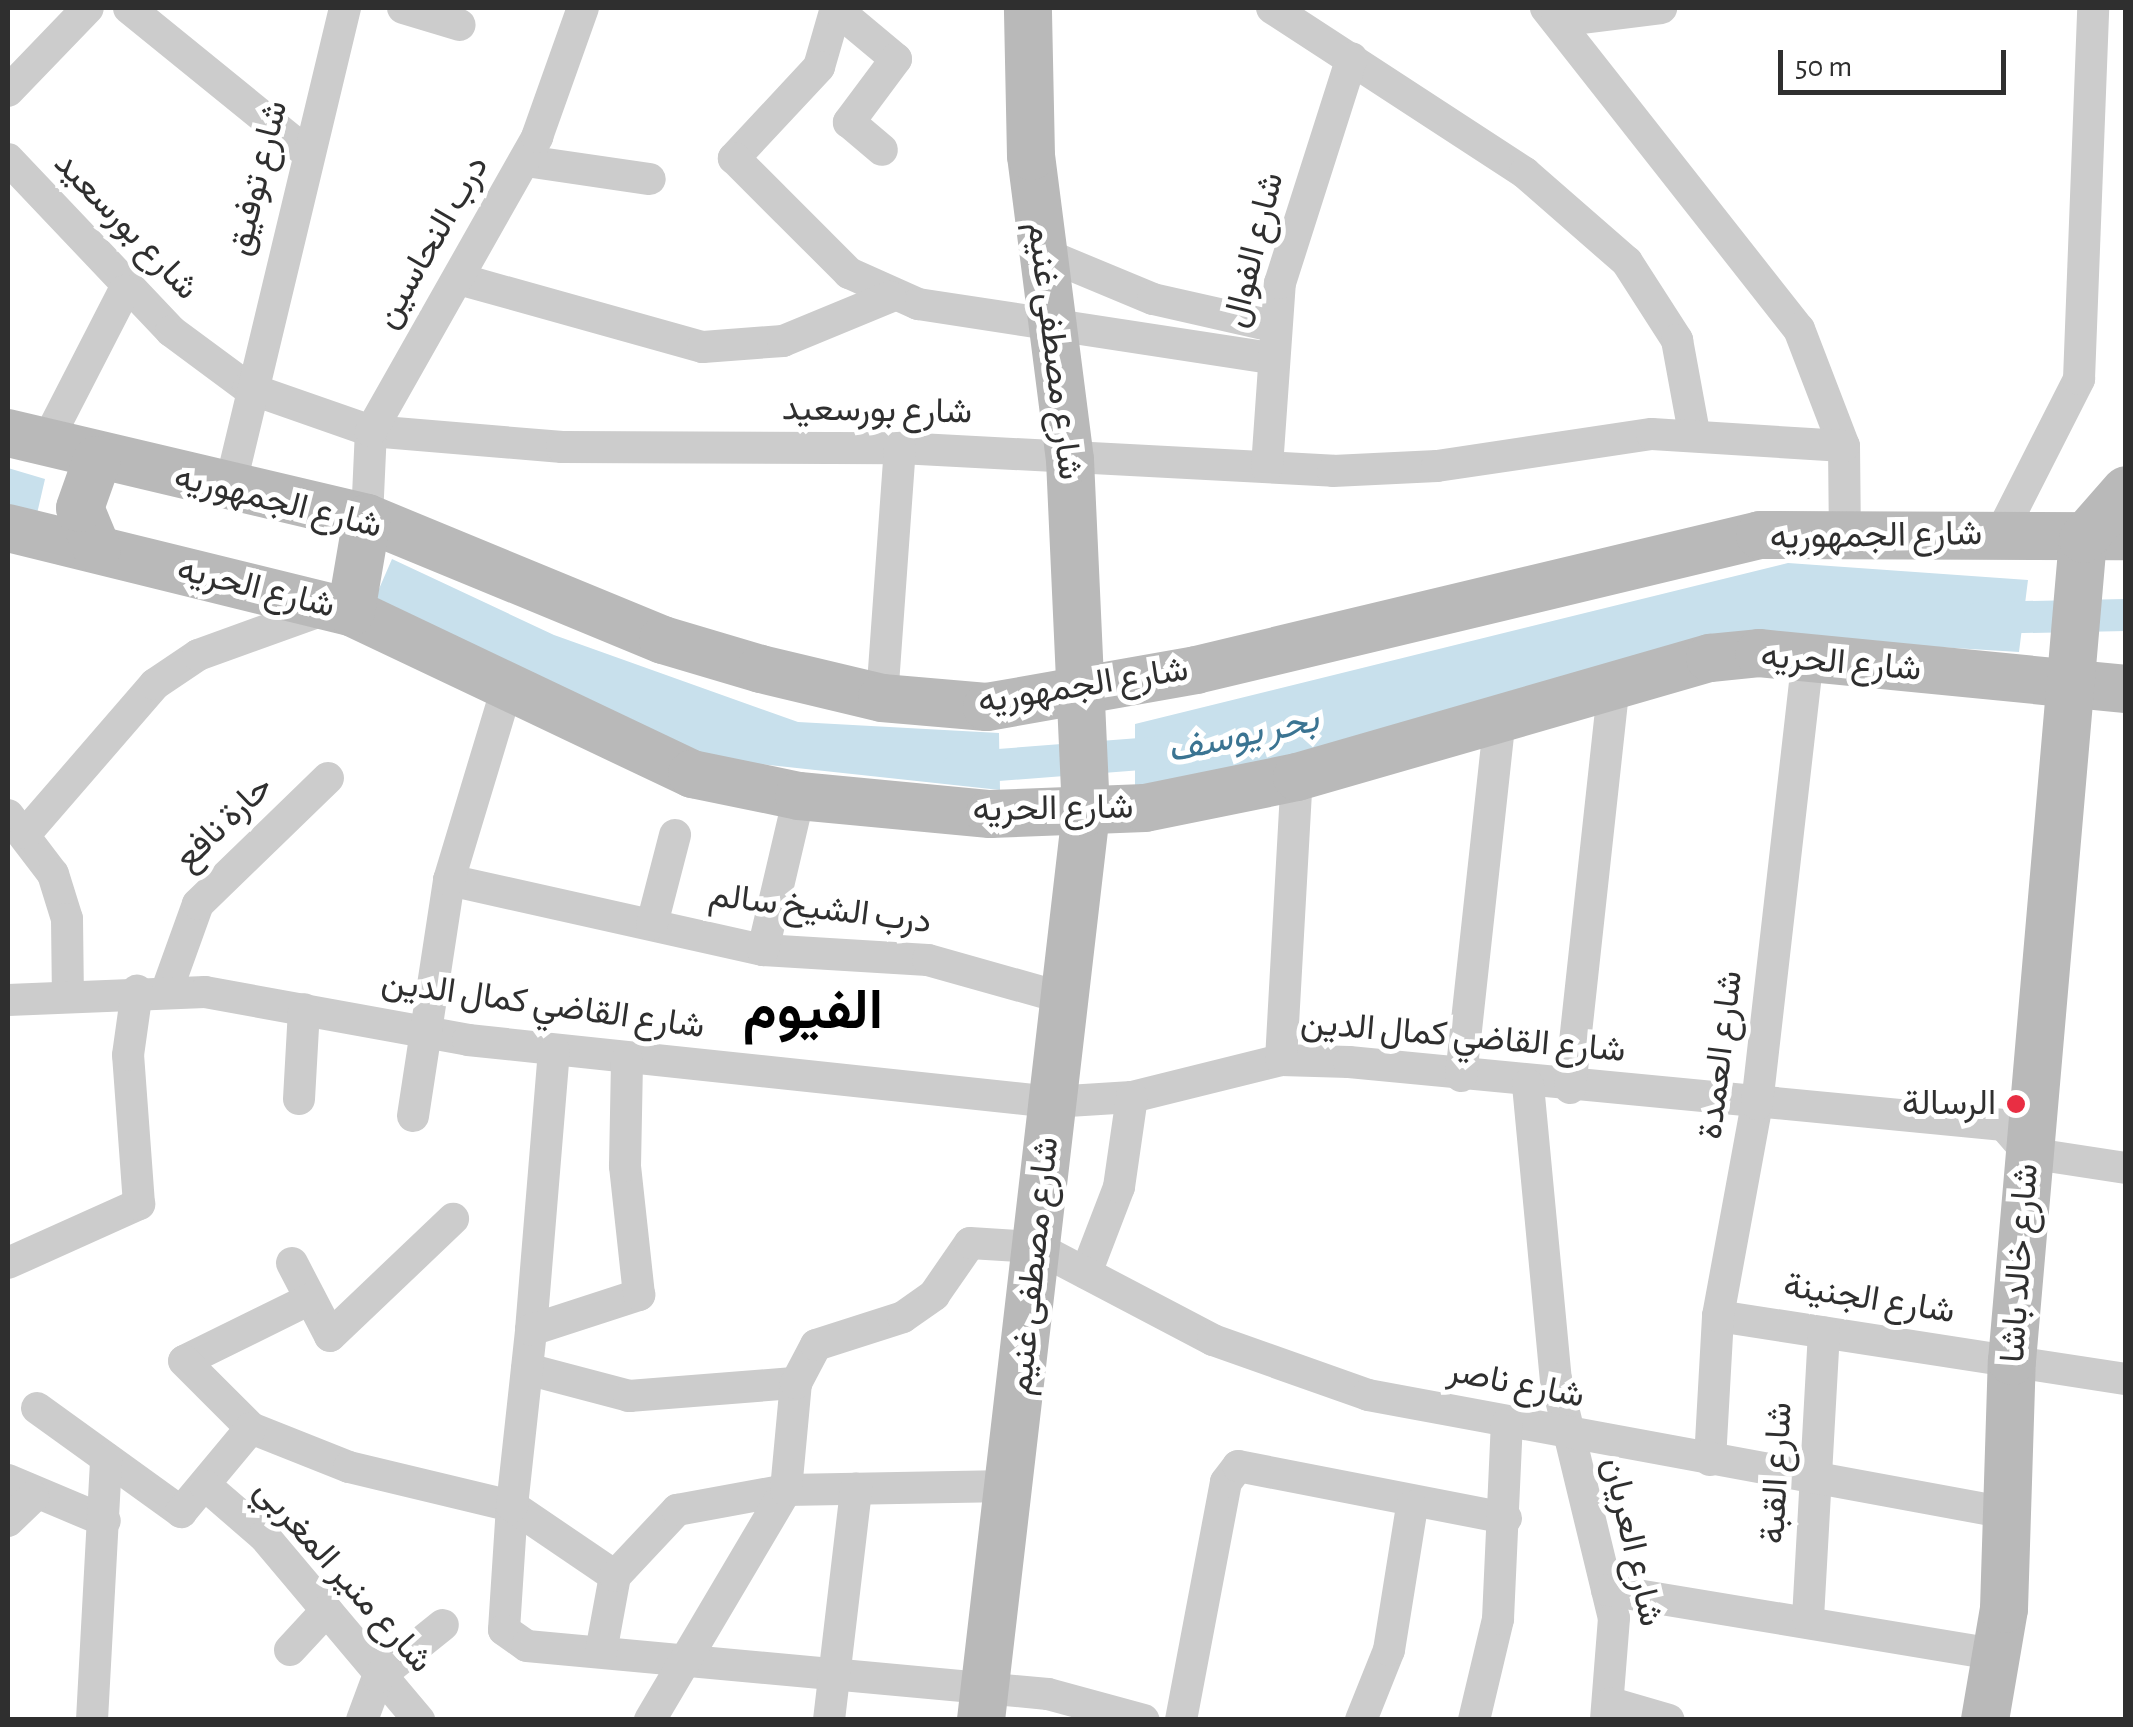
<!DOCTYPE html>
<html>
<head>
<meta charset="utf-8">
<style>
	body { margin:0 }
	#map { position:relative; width:2133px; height:1727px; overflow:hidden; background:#fff; font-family:"Alegreya Sans",Vazirmatn,sans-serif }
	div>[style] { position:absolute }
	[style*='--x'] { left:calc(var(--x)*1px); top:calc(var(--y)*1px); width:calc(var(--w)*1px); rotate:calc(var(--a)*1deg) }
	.water>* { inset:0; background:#c8e0ec }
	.canal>* { height:32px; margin:-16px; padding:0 16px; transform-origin:16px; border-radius:16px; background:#c8e0ec }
	.street>* { height:32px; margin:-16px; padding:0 16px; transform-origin:16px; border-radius:16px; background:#ccc }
	.secondary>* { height:48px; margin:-24px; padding:0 24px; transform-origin:24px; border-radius:24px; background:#b9b9b9 }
	.dots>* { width:28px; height:28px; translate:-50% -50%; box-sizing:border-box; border:5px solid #fff; border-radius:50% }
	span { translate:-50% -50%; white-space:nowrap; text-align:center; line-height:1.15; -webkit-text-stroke:10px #fff; paint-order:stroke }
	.street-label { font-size:35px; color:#2f2f2f }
	.poi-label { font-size:35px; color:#2f2f2f }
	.right { translate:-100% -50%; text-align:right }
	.water-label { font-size:38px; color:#3b7492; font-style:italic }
	.town-label { font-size:55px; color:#000; font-weight:700 }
	.frame { position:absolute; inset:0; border:10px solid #2f2f2f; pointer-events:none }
	.scale { position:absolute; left:1778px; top:50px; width:228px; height:45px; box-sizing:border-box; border:5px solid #2f2f2f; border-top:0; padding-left:12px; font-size:30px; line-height:35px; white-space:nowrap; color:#2f2f2f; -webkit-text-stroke:8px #fff; paint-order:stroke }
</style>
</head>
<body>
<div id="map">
	<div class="water">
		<i style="clip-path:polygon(8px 468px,45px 479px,36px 518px,8px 510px)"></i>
		<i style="clip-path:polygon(392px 559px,554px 635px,798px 722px,999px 733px,1000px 790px,685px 756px,372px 605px)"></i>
		<i style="clip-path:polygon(1788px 563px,2028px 580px,2019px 652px,1757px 636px,1222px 779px,1135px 786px,1135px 724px)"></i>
	</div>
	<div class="canal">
		<i style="--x:1980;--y:618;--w:146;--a:-1.2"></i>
		<i style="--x:959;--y:768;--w:221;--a:-4.4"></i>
	</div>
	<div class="street">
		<i style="--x:129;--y:8;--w:225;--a:39.1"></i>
		<i style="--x:403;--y:8;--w:59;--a:16.6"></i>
		<i style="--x:836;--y:8;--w:61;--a:106.1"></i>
		<i style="--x:819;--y:67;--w:125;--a:133"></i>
		<i style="--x:734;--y:158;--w:163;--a:45"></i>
		<i style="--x:849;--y:273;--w:76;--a:24.2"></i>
		<i style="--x:918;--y:304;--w:356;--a:8.7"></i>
		<i style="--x:1272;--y:8;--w:302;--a:33.1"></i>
		<i style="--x:1525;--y:173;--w:135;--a:41.1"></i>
		<i style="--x:1627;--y:262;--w:93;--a:57.3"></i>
		<i style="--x:1677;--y:340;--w:95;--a:79.6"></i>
		<i style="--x:1546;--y:8;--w:409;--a:51.8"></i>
		<i style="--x:1799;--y:329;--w:125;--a:69"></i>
		<i style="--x:1844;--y:446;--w:89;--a:89.4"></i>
		<i style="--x:836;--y:9;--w:78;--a:39.8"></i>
		<i style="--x:896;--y:59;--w:79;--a:126.7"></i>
		<i style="--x:849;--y:122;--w:43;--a:40.3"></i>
		<i style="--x:1557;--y:21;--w:105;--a:-7.1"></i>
		<i style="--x:8;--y:91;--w:115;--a:-46.1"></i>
		<i style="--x:8;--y:159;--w:237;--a:46.5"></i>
		<i style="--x:171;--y:331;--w:96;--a:36.5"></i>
		<i style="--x:248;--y:388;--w:130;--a:19.3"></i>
		<i style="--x:371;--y:431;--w:192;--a:4.8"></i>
		<i style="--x:562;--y:447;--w:338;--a:0.2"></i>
		<i style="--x:900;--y:448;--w:434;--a:3"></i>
		<i style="--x:1333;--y:471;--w:104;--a:-2.8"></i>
		<i style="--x:1437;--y:466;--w:217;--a:-8.5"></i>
		<i style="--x:1652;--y:434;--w:192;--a:3.6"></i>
		<i style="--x:526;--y:161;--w:125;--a:8.3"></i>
		<i style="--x:1040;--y:252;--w:122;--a:22.6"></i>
		<i style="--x:1153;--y:299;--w:123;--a:12.7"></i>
		<i style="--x:459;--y:279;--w:253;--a:15.6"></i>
		<i style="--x:703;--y:347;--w:80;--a:-4.3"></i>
		<i style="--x:783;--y:341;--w:116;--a:-22.4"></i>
		<i style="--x:46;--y:443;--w:171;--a:-62.8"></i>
		<i style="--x:1267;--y:467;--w:184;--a:-86"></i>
		<i style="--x:1280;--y:283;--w:236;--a:-72.3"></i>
		<i style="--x:230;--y:487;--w:493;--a:-76.5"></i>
		<i style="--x:367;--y:518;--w:87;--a:-87.4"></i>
		<i style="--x:371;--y:431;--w:338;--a:-60.5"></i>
		<i style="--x:537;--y:137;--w:137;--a:-70.4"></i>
		<i style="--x:2000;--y:535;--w:175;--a:-63.1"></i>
		<i style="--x:2079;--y:379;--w:371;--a:-87.8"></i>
		<i style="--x:882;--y:698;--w:251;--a:-85.9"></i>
		<i style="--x:8;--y:815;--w:74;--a:52.7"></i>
		<i style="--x:53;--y:874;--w:47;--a:72.7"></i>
		<i style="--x:67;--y:919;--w:78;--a:89.3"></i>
		<i style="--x:26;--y:833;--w:197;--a:-49.1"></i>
		<i style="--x:155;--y:684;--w:52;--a:-34"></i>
		<i style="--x:198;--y:655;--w:141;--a:-19.8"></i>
		<i style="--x:449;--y:880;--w:322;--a:12.6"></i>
		<i style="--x:763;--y:950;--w:165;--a:3.5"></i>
		<i style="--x:928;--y:960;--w:140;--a:15.7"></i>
		<i style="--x:652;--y:924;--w:92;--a:-75.5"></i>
		<i style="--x:763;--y:950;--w:158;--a:-76.8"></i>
		<i style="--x:167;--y:990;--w:91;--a:-70.2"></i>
		<i style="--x:198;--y:904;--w:181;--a:-44.1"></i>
		<i style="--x:8;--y:1000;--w:197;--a:-2.3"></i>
		<i style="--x:205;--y:992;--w:267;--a:10.3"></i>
		<i style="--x:468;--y:1040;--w:587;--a:6.06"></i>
		<i style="--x:1052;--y:1102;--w:80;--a:-3.6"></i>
		<i style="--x:1132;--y:1097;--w:154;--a:-13.9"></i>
		<i style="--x:1281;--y:1060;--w:68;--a:1.7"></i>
		<i style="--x:1349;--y:1062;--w:658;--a:5.49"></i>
		<i style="--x:2004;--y:1125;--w:37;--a:49"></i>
		<i style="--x:2028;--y:1153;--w:99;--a:8.7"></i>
		<i style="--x:1281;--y:1060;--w:283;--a:-86.8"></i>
		<i style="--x:1461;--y:1076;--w:354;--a:-83.8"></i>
		<i style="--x:1528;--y:1085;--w:295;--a:84.6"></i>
		<i style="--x:1556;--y:1379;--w:246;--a:76.4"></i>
		<i style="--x:1614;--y:1618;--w:102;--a:94.5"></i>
		<i style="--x:1570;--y:1088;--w:409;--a:-83.8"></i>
		<i style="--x:299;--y:1099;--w:90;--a:-86.8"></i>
		<i style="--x:413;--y:1116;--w:239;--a:-81.3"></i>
		<i style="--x:449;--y:880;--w:205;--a:-73.2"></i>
		<i style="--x:8;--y:1263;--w:144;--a:-24.2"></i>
		<i style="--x:139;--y:1204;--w:149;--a:-94.2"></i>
		<i style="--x:128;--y:1055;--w:65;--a:-82"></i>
		<i style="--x:292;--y:1263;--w:82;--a:62.5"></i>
		<i style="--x:330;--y:1336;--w:170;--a:-43.6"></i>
		<i style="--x:1086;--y:1273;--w:92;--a:-69"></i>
		<i style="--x:1119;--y:1187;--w:91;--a:-81.8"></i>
		<i style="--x:310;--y:1299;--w:140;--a:153.8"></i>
		<i style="--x:184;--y:1361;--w:95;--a:45"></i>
		<i style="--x:251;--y:1428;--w:105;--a:21.7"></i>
		<i style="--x:349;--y:1467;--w:168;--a:13.5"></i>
		<i style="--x:512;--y:1506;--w:124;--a:93.7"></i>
		<i style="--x:504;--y:1630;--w:28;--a:35"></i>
		<i style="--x:527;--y:1646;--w:523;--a:5.26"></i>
		<i style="--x:1048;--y:1694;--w:99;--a:15.2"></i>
		<i style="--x:1718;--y:1316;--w:413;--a:8.8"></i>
		<i style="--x:531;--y:1330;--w:280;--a:-85.3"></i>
		<i style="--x:527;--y:1369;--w:106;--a:14.8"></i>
		<i style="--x:629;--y:1396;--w:168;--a:-4.5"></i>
		<i style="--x:37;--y:1408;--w:178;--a:35.8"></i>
		<i style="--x:181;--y:1512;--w:109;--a:-50.2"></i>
		<i style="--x:1710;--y:1460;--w:144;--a:-86.8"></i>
		<i style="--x:1718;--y:1316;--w:216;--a:-79.6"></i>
		<i style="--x:1757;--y:1104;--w:449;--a:-83.5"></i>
		<i style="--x:8;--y:1480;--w:105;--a:22.9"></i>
		<i style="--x:206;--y:1486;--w:77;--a:40.8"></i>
		<i style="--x:264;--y:1536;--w:241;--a:49.9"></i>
		<i style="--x:8;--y:1521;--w:35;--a:-44"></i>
		<i style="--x:615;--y:1576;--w:125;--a:-145.8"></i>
		<i style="--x:512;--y:1506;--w:177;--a:-83.8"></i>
		<i style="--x:531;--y:1330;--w:114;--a:-18"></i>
		<i style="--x:639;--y:1295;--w:130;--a:-96.2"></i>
		<i style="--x:625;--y:1166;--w:106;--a:-88.9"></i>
		<i style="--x:1607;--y:1590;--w:397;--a:9.4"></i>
		<i style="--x:1808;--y:1618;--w:286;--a:-86.8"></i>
		<i style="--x:290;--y:1650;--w:54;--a:-47.2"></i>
		<i style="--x:601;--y:1652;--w:77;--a:-79.6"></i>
		<i style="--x:615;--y:1576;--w:91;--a:-46.8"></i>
		<i style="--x:677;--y:1510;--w:111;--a:-10.4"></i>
		<i style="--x:786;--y:1490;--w:223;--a:-1"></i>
		<i style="--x:1611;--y:1703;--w:60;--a:16.3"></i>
		<i style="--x:92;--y:1720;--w:262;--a:-86.9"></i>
		<i style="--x:362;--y:1720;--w:46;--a:-69.6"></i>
		<i style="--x:378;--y:1677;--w:83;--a:-38.7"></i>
		<i style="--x:650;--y:1720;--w:267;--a:-59.4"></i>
		<i style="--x:786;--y:1490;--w:107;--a:-84.7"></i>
		<i style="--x:796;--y:1383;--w:43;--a:-62.2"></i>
		<i style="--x:816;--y:1345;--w:91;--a:-17.8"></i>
		<i style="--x:903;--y:1317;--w:38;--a:-35"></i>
		<i style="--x:934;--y:1295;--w:63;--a:-55.3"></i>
		<i style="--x:970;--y:1243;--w:66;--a:3.5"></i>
		<i style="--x:1036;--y:1247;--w:200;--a:27.7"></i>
		<i style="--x:1213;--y:1340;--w:164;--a:19.5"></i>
		<i style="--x:1368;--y:1395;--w:650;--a:10.46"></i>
		<i style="--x:829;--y:1720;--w:233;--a:-83.3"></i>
		<i style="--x:1181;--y:1720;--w:242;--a:-79.3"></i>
		<i style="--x:1226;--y:1482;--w:20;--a:-53"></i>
		<i style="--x:1238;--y:1466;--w:273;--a:11"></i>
		<i style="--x:1361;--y:1720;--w:75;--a:-68.2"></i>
		<i style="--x:1389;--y:1650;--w:145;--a:-80.9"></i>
		<i style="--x:1474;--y:1720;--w:104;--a:-76.6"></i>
		<i style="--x:1498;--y:1619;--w:195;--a:-87.4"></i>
	</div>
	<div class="secondary">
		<i style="--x:8;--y:433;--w:369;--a:13.3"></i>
		<i style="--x:367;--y:518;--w:320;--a:22.4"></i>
		<i style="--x:663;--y:640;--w:102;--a:16.5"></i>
		<i style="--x:761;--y:669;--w:124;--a:13.5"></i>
		<i style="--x:882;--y:698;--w:105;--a:4.9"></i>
		<i style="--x:987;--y:707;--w:212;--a:-10"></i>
		<i style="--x:1196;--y:670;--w:580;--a:-13.46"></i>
		<i style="--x:1760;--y:535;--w:366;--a:0.2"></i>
		<i style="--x:8;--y:528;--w:353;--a:13.8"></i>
		<i style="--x:351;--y:612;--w:378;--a:25.4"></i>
		<i style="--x:692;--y:774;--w:109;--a:11.6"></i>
		<i style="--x:799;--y:796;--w:192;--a:5.4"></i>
		<i style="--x:990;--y:814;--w:155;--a:-2.2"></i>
		<i style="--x:1145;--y:808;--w:155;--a:-11.5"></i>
		<i style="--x:1297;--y:777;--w:430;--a:-16.1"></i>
		<i style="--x:1710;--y:658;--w:49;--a:-5.8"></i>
		<i style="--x:1759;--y:653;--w:369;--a:5.6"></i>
		<i style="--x:97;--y:549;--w:44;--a:-112.5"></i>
		<i style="--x:80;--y:508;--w:51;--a:-70.5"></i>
		<i style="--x:351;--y:612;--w:95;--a:-80.3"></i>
		<i style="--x:981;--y:1720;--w:914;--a:-83.4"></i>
		<i style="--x:1086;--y:812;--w:352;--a:-92.6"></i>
		<i style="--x:1070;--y:460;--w:306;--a:-97.3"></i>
		<i style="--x:1031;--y:156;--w:148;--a:-91.2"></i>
		<i style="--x:1985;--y:1720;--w:113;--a:-80.3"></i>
		<i style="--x:2004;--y:1609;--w:248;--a:-88.2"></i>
		<i style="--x:2012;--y:1361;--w:825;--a:-85.06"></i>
		<i style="--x:2083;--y:539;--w:65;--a:-48.7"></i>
	</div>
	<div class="dots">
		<i style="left:2016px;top:1104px;background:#e92e43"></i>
	</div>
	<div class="street-label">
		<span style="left:258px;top:178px;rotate:-76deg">شارع توفيق</span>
		<span style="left:126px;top:226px;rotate:46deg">شارع بورسعيد</span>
		<span style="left:432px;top:242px;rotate:-60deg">درب النحاسين</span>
		<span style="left:1254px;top:250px;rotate:-76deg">شارع الفوال</span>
		<span style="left:1054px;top:351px;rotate:83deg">شارع مصطفى غنيم</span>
		<span style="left:877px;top:411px;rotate:1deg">شارع بورسعيد</span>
		<span style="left:278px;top:502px;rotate:14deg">شارع الجمهوريه</span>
		<span style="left:1876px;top:536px;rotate:-1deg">شارع الجمهوريه</span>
		<span style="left:256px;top:588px;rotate:14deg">شارع الحريه</span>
		<span style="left:1841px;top:663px;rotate:5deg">شارع الحريه</span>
		<span style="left:1083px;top:686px;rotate:-9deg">شارع الجمهوريه</span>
		<span style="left:1053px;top:809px;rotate:-1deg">شارع الحريه</span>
		<span style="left:224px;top:823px;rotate:-44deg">حارة نافع</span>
		<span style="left:820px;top:909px;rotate:7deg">درب الشيخ سالم</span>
		<span style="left:543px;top:1005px;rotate:8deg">شارع القاضي كمال الدين</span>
		<span style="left:1463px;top:1037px;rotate:5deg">شارع القاضي كمال الدين</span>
		<span style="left:1721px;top:1055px;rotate:-83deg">شارع العمدة</span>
		<span style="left:2020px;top:1263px;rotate:-86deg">شارع خالد باشا</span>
		<span style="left:1034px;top:1266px;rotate:-84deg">شارع مصطفى غنيم</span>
		<span style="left:1869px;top:1299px;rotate:9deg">شارع الجنينة</span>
		<span style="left:1516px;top:1384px;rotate:11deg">شارع ناصر</span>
		<span style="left:1777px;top:1473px;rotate:-87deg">شارع القبة</span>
		<span style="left:1632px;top:1542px;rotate:77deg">شارع العريان</span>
		<span style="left:343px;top:1576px;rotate:48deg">شارع منير المغربي</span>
	</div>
	<div class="poi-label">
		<span class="right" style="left:1996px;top:1104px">الرسالة</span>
	</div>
	<div class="water-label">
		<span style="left:1243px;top:736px;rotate:-12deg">بحر يوسف</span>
	</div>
	<div class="town-label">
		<span style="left:813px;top:1012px">الفيوم</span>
	</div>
	<div class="frame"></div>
	<div class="scale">50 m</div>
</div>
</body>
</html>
